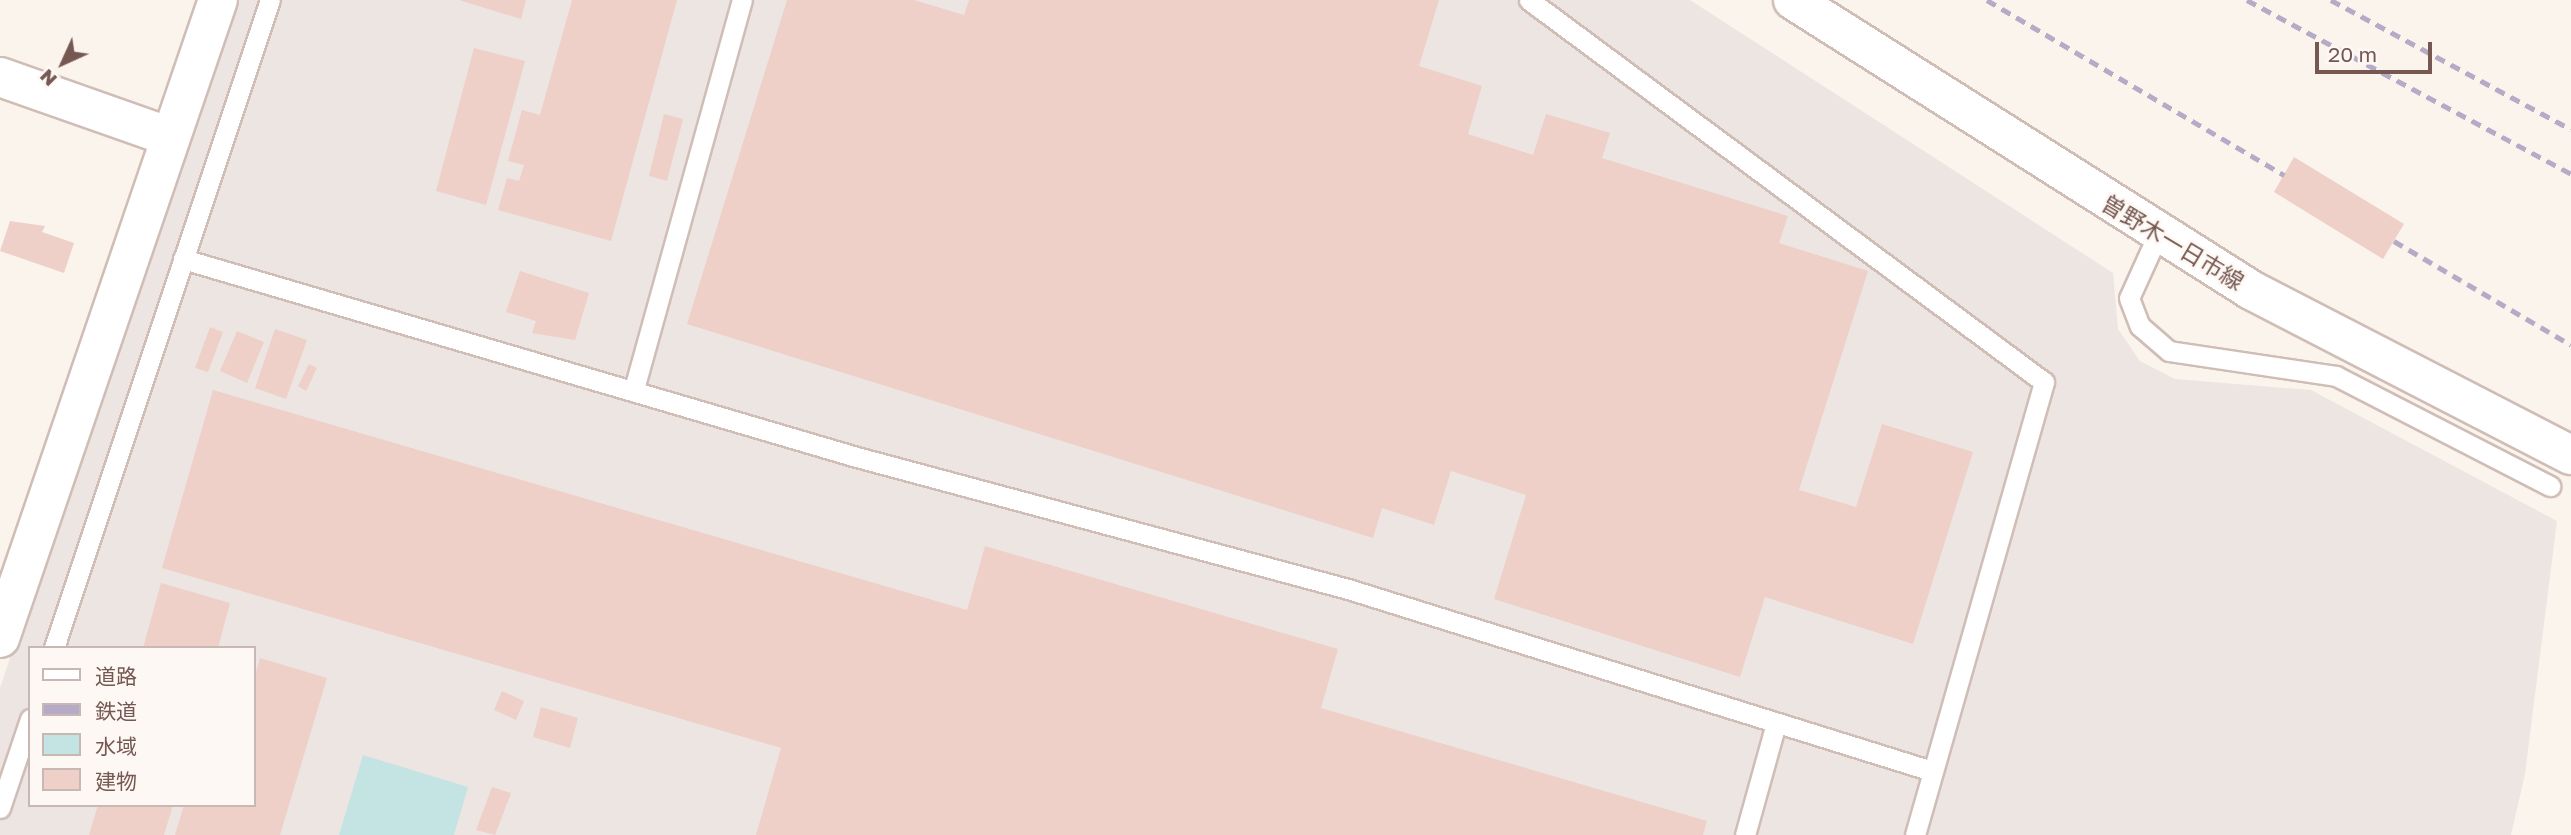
<!DOCTYPE html>
<html>
<head>
<meta charset="utf-8">
<style>
	body { margin:0 }
	#map { position:relative; width:2571px; height:835px; overflow:hidden; background:#fbf4ed; font-family:"Golos Text","Noto Sans JP",sans-serif }
	div>[style] { position:absolute }
	[style*='--x'] { left:calc(var(--x)*1px); top:calc(var(--y)*1px); width:calc(var(--w)*1px); rotate:calc(var(--a)*1deg) }
	.industrial>* { inset:0; background:#ece5e2 }
	.water>* { inset:0; background:#c3e4e3 }
	.building>* { inset:0; background:#eed0c8 }
	.roads { filter:drop-shadow(2px 0 #cfbdb6) drop-shadow(-2px 0 #cfbdb6) drop-shadow(0 2px #cfbdb6) drop-shadow(0 -2px #cfbdb6) }
	.lane>* { height:19px; margin:-9.5px; padding:0 9.5px; transform-origin:9.5px; border-radius:9.5px; background:#fff }
	.street>* { height:38px; margin:-19px; padding:0 19px; transform-origin:19px; border-radius:19px; background:#fff }
	.secondary>* { height:38px; margin:-19px; padding:0 19px; transform-origin:19px; border-radius:19px; background:#fff }
	.rail>* { height:5px; margin-top:-2.5px; transform-origin:0; background:repeating-linear-gradient(90deg,#b5abc6 0 10px,transparent 0 17px) }
	span { translate:-50% -50%; white-space:nowrap; text-align:center; line-height:1.15; -webkit-text-stroke:5px #fef8f4; paint-order:stroke }
	.street-label { font-size:23px; color:#755851 }
	.legend { position:absolute; left:28px; top:646px; width:228px; height:161px; box-sizing:border-box; background:#fef8f4; border:2px solid #c7b8b3; margin:0; padding:9px 12px; list-style:none; font-size:21px; color:#755851 }
	.legend li { display:flex; align-items:center; gap:14px; height:35px }
	.legend b { width:35px; border:2px solid #c7b8b3 }
	.north { position:absolute; left:28px; top:28px; width:70px; height:70px; -webkit-text-stroke:5px #fef8f4; paint-order:stroke; rotate:225deg; font-size:19px; font-weight:700; line-height:28px; text-align:center; color:#755851 }
	.north::after { content:''; display:block; margin:auto; width:24px; height:32px; background:#755851; clip-path:polygon(50% 0,100% 100%,50% 72%,0 100%) }
	.scale { position:absolute; left:2315px; top:42px; width:117px; height:32px; box-sizing:border-box; border:4px solid #755851; border-top:0; padding-left:9px; font-size:21px; line-height:24px; white-space:nowrap; color:#755851; -webkit-text-stroke:5px #fef8f4; paint-order:stroke }
</style>
</head>
<body>
<div id="map">
	<div class="industrial">
		<i style="clip-path:polygon(evenodd,229px 0,1690px 0,2113px 273px,2118px 329px,2140px 361px,2175px 379px,2311px 390px,2557px 521px,2525px 774px,2511px 835px,0 835px,0 688px,229px 0,30px 648px,254px 648px,254px 805px,30px 805px,30px 648px)"></i>
	</div>
	<div class="water">
		<i style="clip-path:polygon(363px 755px,468px 787px,454px 835px,339px 835px)"></i>
	</div>
	<div class="building">
		<i style="clip-path:polygon(459px 0,526px 0,521px 19px)"></i>
		<i style="clip-path:polygon(572px 0,677px 0,611px 241px,498px 210px,507px 178px,519px 181px,524px 165px,508px 161px,522px 110px,540px 115px)"></i>
		<i style="clip-path:polygon(787px 0,914px 0,964px 15px,969px 0,1439px 0,1419px 66px,1482px 86px,1468px 134px,1533px 155px,1546px 114px,1610px 133px,1602px 158px,1788px 216px,1779px 243px,1868px 271px,1799px 490px,1856px 507px,1882px 424px,1973px 452px,1913px 644px,1765px 597px,1740px 677px,1494px 599px,1526px 495px,1451px 471px,1434px 525px,1382px 508px,1373px 538px,687px 324px)"></i>
		<i style="clip-path:polygon(474px 48px,525px 61px,486px 205px,436px 191px)"></i>
		<i style="clip-path:polygon(664px 114px,683px 119px,667px 181px,649px 176px)"></i>
		<i style="clip-path:polygon(2294px 157px,2404px 224px,2383px 259px,2274px 192px)"></i>
		<i style="clip-path:polygon(10px 221px,45px 226px,42px 232px,74px 243px,64px 273px,0 251px)"></i>
		<i style="clip-path:polygon(520px 271px,589px 293px,575px 340px,532px 333px,536px 321px,506px 312px)"></i>
		<i style="clip-path:polygon(210px 327px,223px 332px,208px 372px,195px 368px)"></i>
		<i style="clip-path:polygon(275px 329px,307px 340px,286px 399px,255px 388px)"></i>
		<i style="clip-path:polygon(237px 331px,264px 342px,247px 383px,220px 371px)"></i>
		<i style="clip-path:polygon(309px 364px,317px 368px,306px 391px,298px 386px)"></i>
		<i style="clip-path:polygon(213px 390px,967px 610px,985px 546px,1338px 649px,1321px 708px,1707px 821px,1703px 835px,756px 835px,781px 748px,162px 568px)"></i>
		<i style="clip-path:polygon(161px 583px,230px 603px,218px 648px,143px 648px)"></i>
		<i style="clip-path:polygon(260px 658px,327px 678px,280px 835px,175px 835px,184px 805px,254px 805px,254px 679px)"></i>
		<i style="clip-path:polygon(502px 691px,524px 701px,516px 720px,494px 710px)"></i>
		<i style="clip-path:polygon(541px 707px,578px 718px,570px 748px,533px 737px)"></i>
		<i style="clip-path:polygon(492px 787px,511px 793px,495px 835px,476px 830px)"></i>
		<i style="clip-path:polygon(98px 805px,173px 805px,164px 835px,89px 835px)"></i>
	</div>
	<div class="roads">
		<div class="lane">
			<i style="--x:1529;--y:0;--w:641;--a:36.57"></i>
			<i style="--x:2044;--y:382;--w:471;--a:105.9"></i>
			<i style="--x:2159;--y:232;--w:72;--a:114.4"></i>
			<i style="--x:2129;--y:298;--w:30;--a:69"></i>
			<i style="--x:2140;--y:326;--w:38;--a:41"></i>
			<i style="--x:2169;--y:351;--w:169;--a:8.5"></i>
			<i style="--x:2336;--y:376;--w:241;--a:27.2"></i>
			<i style="--x:183;--y:259;--w:698;--a:16.38"></i>
			<i style="--x:853;--y:456;--w:513;--a:15.04"></i>
			<i style="--x:1348;--y:589;--w:612;--a:17.31"></i>
			<i style="--x:634;--y:389;--w:404;--a:-74.5"></i>
			<i style="--x:54;--y:648;--w:683;--a:-71.57"></i>
			<i style="--x:0;--y:808;--w:94;--a:-71.4"></i>
			<i style="--x:1745;--y:835;--w:116;--a:-74.5"></i>
		</div>
		<div class="street">
			<i style="--x:0;--y:77;--w:178;--a:19.4"></i>
			<i style="--x:0;--y:638;--w:674;--a:-71.14"></i>
		</div>
		<div class="secondary">
			<i style="--x:1793;--y:0;--w:542;--a:32.34"></i>
			<i style="--x:2251;--y:290;--w:360;--a:27.3"></i>
		</div>
	</div>
	<div class="rail">
		<i style="--x:1987;--y:0;--w:345;--a:30.5"></i>
		<i style="--x:2247;--y:0;--w:368;--a:28.2"></i>
		<i style="--x:2331;--y:0;--w:272;--a:28.3"></i>
		<i style="--x:2394;--y:241;--w:205;--a:30.4"></i>
	</div>
	<div class="street-label">
		<span style="left:2173px;top:242px;rotate:31deg">曽野木一日市線</span>
	</div>
	<ul class="legend">
	<li><b style="height:9px;background:#fff"></b>道路</li>
	<li><b style="height:9px;background:#b5abc6"></b>鉄道</li>
	<li><b style="height:19px;background:#c3e4e3"></b>水域</li>
	<li><b style="height:19px;background:#eed0c8"></b>建物</li>
	</ul>
	<div class="north">N</div>
	<div class="scale">20 m</div>
</div>
</body>
</html>
